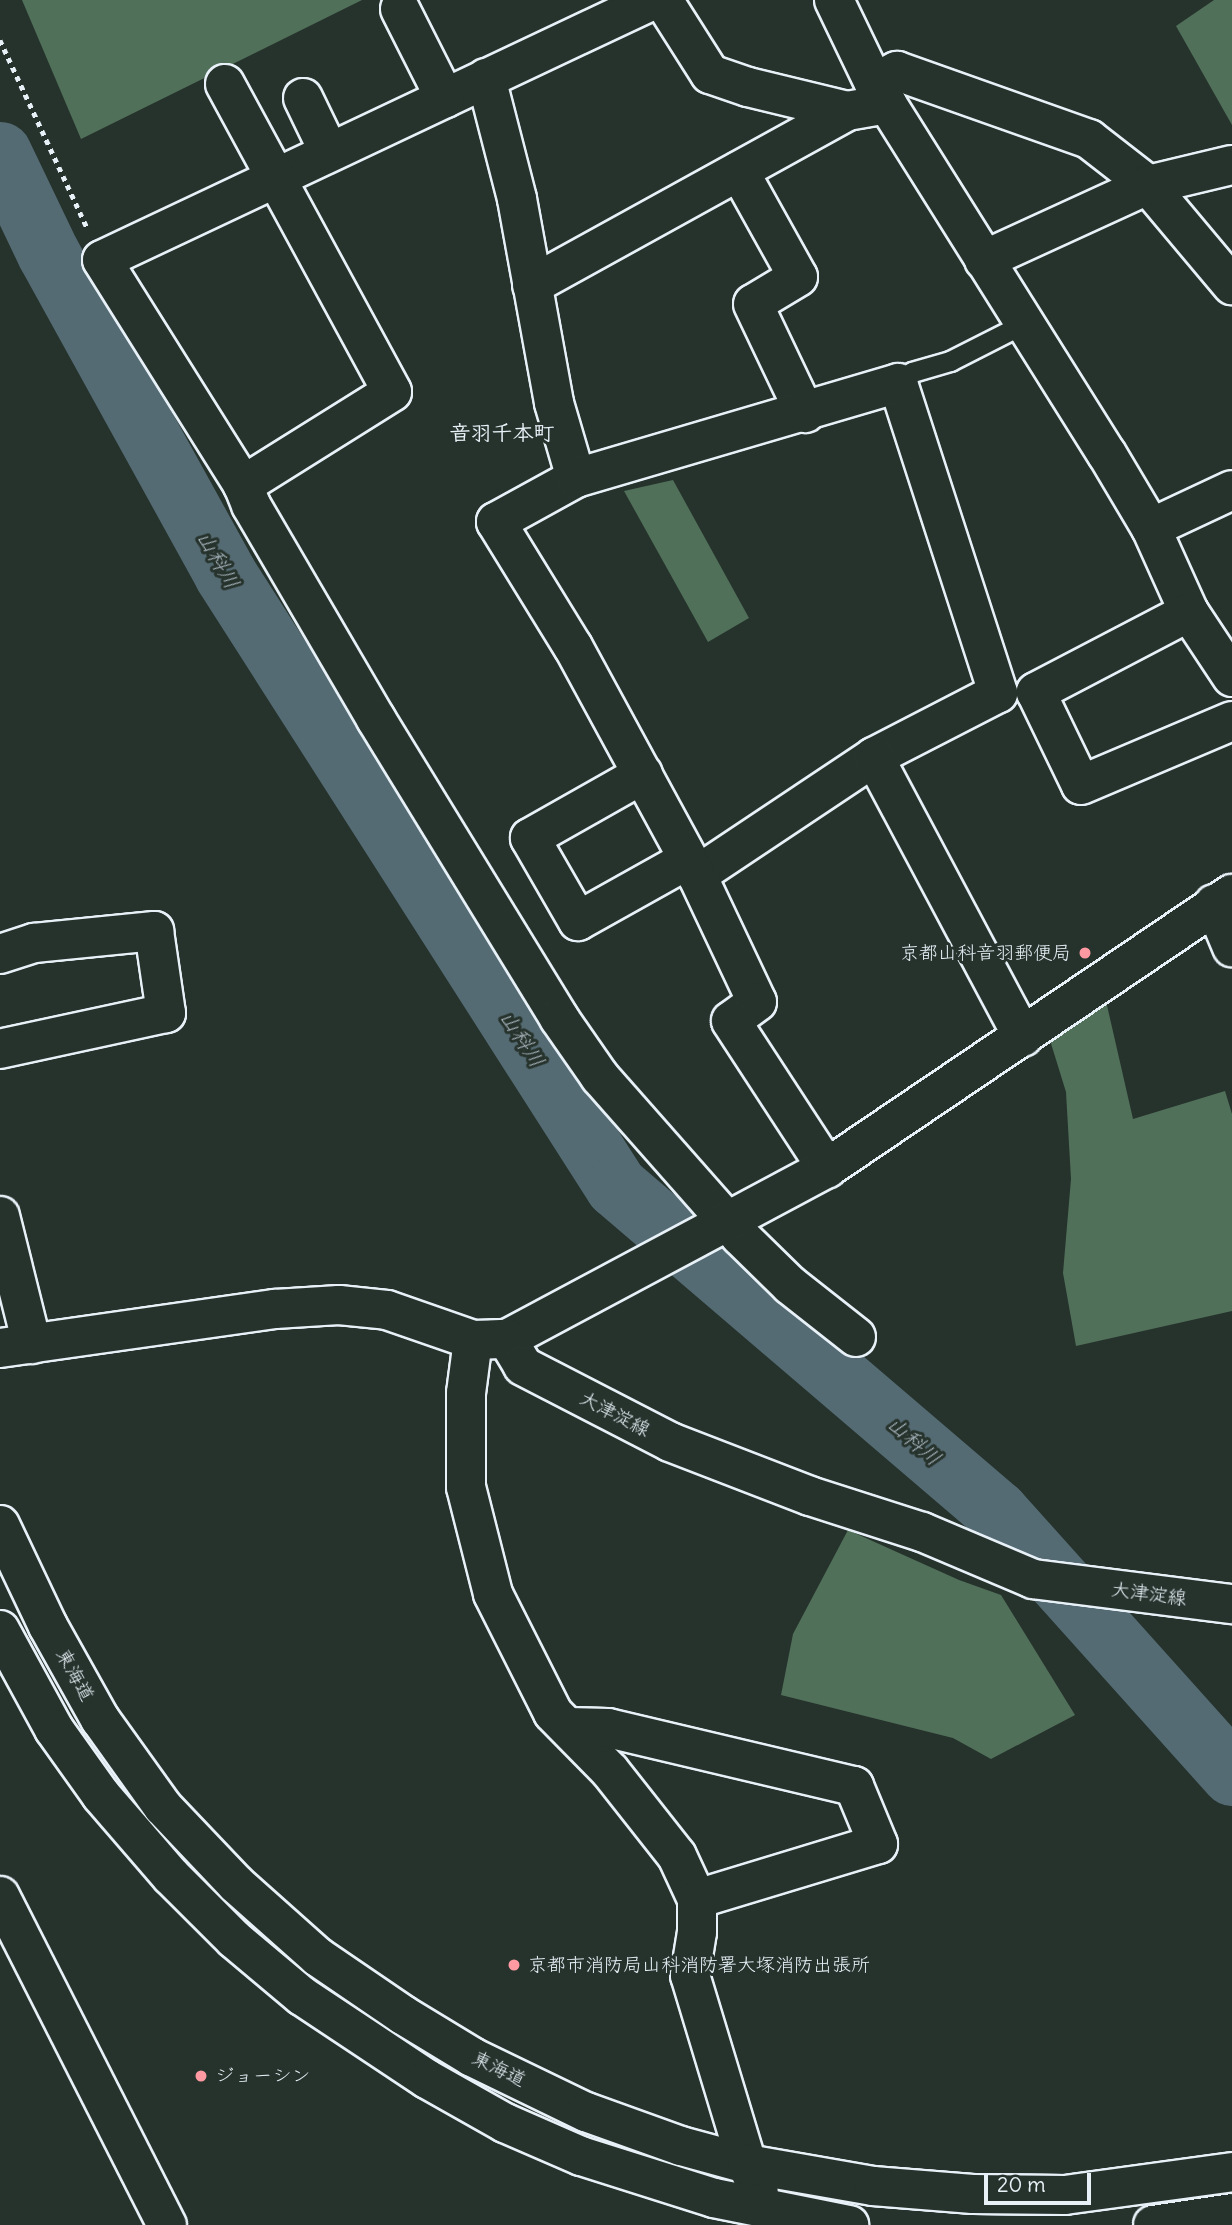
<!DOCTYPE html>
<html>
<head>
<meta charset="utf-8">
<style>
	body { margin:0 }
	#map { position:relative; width:1232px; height:2225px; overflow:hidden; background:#26332d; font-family:Delius,"Klee One",sans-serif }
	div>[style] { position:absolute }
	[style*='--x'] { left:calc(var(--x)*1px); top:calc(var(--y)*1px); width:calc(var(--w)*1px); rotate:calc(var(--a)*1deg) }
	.green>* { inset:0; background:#517059 }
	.river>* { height:63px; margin:-31.5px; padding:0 31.5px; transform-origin:31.5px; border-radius:31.5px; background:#556b73 }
	.path>* { height:4.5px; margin-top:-2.25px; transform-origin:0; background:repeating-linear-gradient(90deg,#e8f1f8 0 5px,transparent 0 10px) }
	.roads { filter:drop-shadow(2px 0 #e8f1f8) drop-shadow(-2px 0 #e8f1f8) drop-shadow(0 2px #e8f1f8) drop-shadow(0 -2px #e8f1f8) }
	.lane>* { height:19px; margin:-9.5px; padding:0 9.5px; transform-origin:9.5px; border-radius:9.5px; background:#26332d }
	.street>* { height:38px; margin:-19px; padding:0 19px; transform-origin:19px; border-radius:19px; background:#26332d }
	.primary>* { height:38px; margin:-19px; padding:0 19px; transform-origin:19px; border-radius:19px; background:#26332d }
	.highway>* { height:38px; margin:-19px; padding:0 19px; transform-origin:19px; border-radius:19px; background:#26332d }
	.dots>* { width:19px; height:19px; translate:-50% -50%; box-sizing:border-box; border:4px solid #26332d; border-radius:50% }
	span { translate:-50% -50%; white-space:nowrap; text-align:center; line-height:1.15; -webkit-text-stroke:6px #26332d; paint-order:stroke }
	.poi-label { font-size:19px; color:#e8f1f8 }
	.right { translate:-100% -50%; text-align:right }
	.left { translate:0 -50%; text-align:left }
	.street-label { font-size:19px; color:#e8f1f8 }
	.neighbourhood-label { font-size:21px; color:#e8f1f8; font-weight:700 }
	.water-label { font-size:21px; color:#adbbc3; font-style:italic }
	.scale { position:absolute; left:984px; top:2173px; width:107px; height:32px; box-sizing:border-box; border:4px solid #e8f1f8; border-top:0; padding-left:9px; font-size:21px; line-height:24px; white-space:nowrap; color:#e8f1f8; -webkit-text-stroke:5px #26332d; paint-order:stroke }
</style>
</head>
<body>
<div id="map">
	<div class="green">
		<i style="clip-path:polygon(22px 0,362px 0,81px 139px)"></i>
		<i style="clip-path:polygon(1214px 0,1232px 0,1232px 125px,1176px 26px)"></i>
		<i style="clip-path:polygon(673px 480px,749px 618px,708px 642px,624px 491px)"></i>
		<i style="clip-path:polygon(1106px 1001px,1133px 1119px,1225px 1091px,1232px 1114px,1232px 1311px,1076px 1346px,1063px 1273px,1071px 1179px,1066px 1092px,1049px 1037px)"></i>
		<i style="clip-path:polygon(848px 1530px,959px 1580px,1001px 1595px,1075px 1715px,991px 1759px,953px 1738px,781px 1695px,793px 1634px)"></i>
	</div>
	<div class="river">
		<i style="--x:0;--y:153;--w:111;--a:64.4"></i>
		<i style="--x:48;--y:253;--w:367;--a:61.1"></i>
		<i style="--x:225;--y:574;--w:726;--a:57.43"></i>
		<i style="--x:616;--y:1186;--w:501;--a:40.55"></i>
		<i style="--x:997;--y:1512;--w:352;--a:48.1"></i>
	</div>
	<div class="path">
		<i style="--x:0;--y:40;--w:206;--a:65.1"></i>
	</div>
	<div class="roads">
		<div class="lane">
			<i style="--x:898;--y:383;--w:18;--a:-38"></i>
			<i style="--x:912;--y:372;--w:40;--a:-16"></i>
			<i style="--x:950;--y:361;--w:82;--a:-26.9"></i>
		</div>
		<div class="street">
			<i style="--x:653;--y:0;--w:609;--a:154.74"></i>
			<i style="--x:102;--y:260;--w:266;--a:57.9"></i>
			<i style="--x:243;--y:485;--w:22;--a:68"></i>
			<i style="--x:251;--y:505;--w:248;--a:59.7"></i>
			<i style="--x:376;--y:719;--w:351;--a:58.5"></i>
			<i style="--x:559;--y:1018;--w:72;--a:55.2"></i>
			<i style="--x:600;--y:1077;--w:212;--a:48.6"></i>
			<i style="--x:740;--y:1236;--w:70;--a:44.4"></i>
			<i style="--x:790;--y:1285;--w:84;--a:38.2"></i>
			<i style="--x:663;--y:0;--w:88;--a:57.6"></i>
			<i style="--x:710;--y:74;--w:40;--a:18.9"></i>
			<i style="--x:748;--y:87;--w:102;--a:13.6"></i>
			<i style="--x:834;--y:0;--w:92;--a:64.3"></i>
			<i style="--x:874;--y:83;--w:438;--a:57.9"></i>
			<i style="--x:1107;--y:454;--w:86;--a:59.3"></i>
			<i style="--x:1151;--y:528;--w:92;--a:65.7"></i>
			<i style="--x:1189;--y:612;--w:78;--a:56.5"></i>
			<i style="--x:400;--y:9;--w:100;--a:63.2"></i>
			<i style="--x:486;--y:78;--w:125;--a:75.6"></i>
			<i style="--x:517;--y:199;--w:207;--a:79.7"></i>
			<i style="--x:554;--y:403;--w:78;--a:73.7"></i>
			<i style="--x:874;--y:83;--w:26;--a:-28"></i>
			<i style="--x:897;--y:71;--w:204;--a:19.5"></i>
			<i style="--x:1089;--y:139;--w:75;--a:37.9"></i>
			<i style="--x:1148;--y:185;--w:131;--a:50"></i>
			<i style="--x:225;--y:84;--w:350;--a:61.5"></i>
			<i style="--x:392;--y:392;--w:176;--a:148"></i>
			<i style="--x:303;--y:98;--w:60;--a:64.3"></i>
			<i style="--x:739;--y:171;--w:121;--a:60.9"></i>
			<i style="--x:798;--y:277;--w:52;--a:149"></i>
			<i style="--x:753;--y:304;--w:121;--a:64.5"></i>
			<i style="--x:984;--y:260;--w:180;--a:-24.6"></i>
			<i style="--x:1148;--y:185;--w:86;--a:-13.4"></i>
			<i style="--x:532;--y:285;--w:360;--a:-28.9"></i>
			<i style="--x:847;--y:111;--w:41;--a:-9.9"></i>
			<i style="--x:898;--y:383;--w:326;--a:72.1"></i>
			<i style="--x:998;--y:693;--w:140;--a:152.7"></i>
			<i style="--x:874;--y:757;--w:213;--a:146.3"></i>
			<i style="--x:697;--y:875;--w:260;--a:-118.5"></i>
			<i style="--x:573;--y:647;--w:147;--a:-121.6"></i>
			<i style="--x:496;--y:522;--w:91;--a:-28.8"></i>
			<i style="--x:576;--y:478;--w:336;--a:-16.4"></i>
			<i style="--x:1151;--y:528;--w:89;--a:-25.1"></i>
			<i style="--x:1189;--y:612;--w:173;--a:152.4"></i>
			<i style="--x:1036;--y:692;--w:103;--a:64.2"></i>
			<i style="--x:1081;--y:785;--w:164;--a:-23"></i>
			<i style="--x:874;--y:757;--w:317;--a:62"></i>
			<i style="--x:643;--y:774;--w:130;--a:150.5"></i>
			<i style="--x:530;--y:838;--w:96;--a:60"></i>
			<i style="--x:578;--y:921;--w:125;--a:-29.2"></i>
			<i style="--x:697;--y:875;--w:140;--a:64.7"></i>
			<i style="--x:757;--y:1002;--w:32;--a:144"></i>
			<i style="--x:731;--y:1021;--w:176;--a:56.9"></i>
			<i style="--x:1214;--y:904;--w:47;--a:67.3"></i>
			<i style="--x:0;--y:954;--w:36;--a:-18"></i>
			<i style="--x:34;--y:943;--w:121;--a:-5.7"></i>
			<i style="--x:154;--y:931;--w:83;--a:81.7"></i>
			<i style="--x:166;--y:1013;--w:170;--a:167.8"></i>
			<i style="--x:0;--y:1216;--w:132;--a:76"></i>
			<i style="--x:507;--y:1339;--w:363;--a:-28.1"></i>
			<i style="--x:827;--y:1168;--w:489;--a:-34.1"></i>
			<i style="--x:473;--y:1340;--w:53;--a:97.5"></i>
			<i style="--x:466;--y:1393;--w:94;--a:90"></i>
			<i style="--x:466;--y:1487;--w:110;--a:75.8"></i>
			<i style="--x:493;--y:1594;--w:133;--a:63.2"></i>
			<i style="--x:553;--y:1713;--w:81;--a:45.5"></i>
			<i style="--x:610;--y:1771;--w:108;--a:51.8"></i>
			<i style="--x:677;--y:1856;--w:47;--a:65.1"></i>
			<i style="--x:697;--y:1899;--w:33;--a:90"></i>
			<i style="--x:697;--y:1932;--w:44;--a:99.2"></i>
			<i style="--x:690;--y:1975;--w:197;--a:73.2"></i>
			<i style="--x:747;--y:2164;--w:30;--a:67"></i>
			<i style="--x:568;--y:1727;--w:40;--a:1.4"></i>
			<i style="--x:608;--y:1728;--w:253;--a:13.3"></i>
			<i style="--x:854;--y:1786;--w:63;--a:67.5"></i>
			<i style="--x:878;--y:1844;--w:189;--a:163.1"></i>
			<i style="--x:0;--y:1896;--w:369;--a:63.1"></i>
		</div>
		<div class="primary">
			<i style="--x:0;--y:1348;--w:278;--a:-8.1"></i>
			<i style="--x:275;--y:1309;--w:64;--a:-3.6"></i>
			<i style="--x:339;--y:1305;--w:48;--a:5.9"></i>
			<i style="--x:387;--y:1310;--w:91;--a:19.2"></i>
			<i style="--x:473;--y:1340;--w:34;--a:-2"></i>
			<i style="--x:507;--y:1339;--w:31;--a:59"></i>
			<i style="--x:523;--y:1366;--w:165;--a:27.3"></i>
			<i style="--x:670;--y:1442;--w:150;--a:21.1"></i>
			<i style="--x:810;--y:1496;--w:118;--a:17.8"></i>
			<i style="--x:922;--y:1532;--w:121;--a:22.9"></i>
			<i style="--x:1033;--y:1579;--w:201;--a:7.2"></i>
		</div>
		<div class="highway">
			<i style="--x:0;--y:1525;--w:112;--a:64.6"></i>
			<i style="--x:48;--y:1626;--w:107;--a:60.8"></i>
			<i style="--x:100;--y:1719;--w:108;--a:54.4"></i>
			<i style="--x:163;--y:1807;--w:106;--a:46.5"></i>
			<i style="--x:236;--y:1884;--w:110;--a:41.7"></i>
			<i style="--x:318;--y:1957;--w:103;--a:34.3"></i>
			<i style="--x:403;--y:2015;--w:81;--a:31.3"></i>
			<i style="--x:472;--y:2057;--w:127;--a:25.8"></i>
			<i style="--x:586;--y:2112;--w:101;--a:19.7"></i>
			<i style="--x:681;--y:2146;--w:68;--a:15.3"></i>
			<i style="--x:747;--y:2164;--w:128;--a:9.9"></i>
			<i style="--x:873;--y:2186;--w:100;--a:4.6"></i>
			<i style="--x:973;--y:2194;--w:92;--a:0.6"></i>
			<i style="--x:1065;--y:2195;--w:169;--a:-7.8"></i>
			<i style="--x:0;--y:1630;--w:113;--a:61.4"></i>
			<i style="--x:54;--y:1729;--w:81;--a:54.5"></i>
			<i style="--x:101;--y:1795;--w:107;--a:49.2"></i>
			<i style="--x:171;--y:1876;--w:89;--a:45"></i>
			<i style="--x:234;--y:1939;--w:89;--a:40"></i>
			<i style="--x:302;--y:1996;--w:150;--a:33.6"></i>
			<i style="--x:427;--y:2079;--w:90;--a:29.4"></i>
			<i style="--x:505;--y:2123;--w:83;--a:23.5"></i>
			<i style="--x:581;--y:2156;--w:139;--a:17.5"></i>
			<i style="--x:714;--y:2198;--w:138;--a:11.3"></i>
			<i style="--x:1153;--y:2225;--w:80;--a:-8.6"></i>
		</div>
	</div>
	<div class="dots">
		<i style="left:1085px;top:953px;background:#ff9aa2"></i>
		<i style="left:514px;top:1965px;background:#ff9aa2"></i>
		<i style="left:201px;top:2076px;background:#ff9aa2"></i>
	</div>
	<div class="poi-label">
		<span class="right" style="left:1071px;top:953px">京都山科音羽郵便局</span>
		<span class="left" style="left:528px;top:1965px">京都市消防局山科消防署大塚消防出張所</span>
		<span class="left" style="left:215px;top:2076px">ジョーシン</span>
	</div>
	<div class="street-label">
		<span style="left:615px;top:1414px;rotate:27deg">大津淀線</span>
		<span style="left:1149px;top:1594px;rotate:7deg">大津淀線</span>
		<span style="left:75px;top:1675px;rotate:61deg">東海道</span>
		<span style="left:499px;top:2069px;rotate:26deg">東海道</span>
	</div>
	<div class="neighbourhood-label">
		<span style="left:502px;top:433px">音羽千本町</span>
	</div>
	<div class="water-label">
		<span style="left:218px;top:560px;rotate:60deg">山科川</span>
		<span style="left:522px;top:1039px;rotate:57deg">山科川</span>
		<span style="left:914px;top:1441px;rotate:41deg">山科川</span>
	</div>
	<div class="scale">20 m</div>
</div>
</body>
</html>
